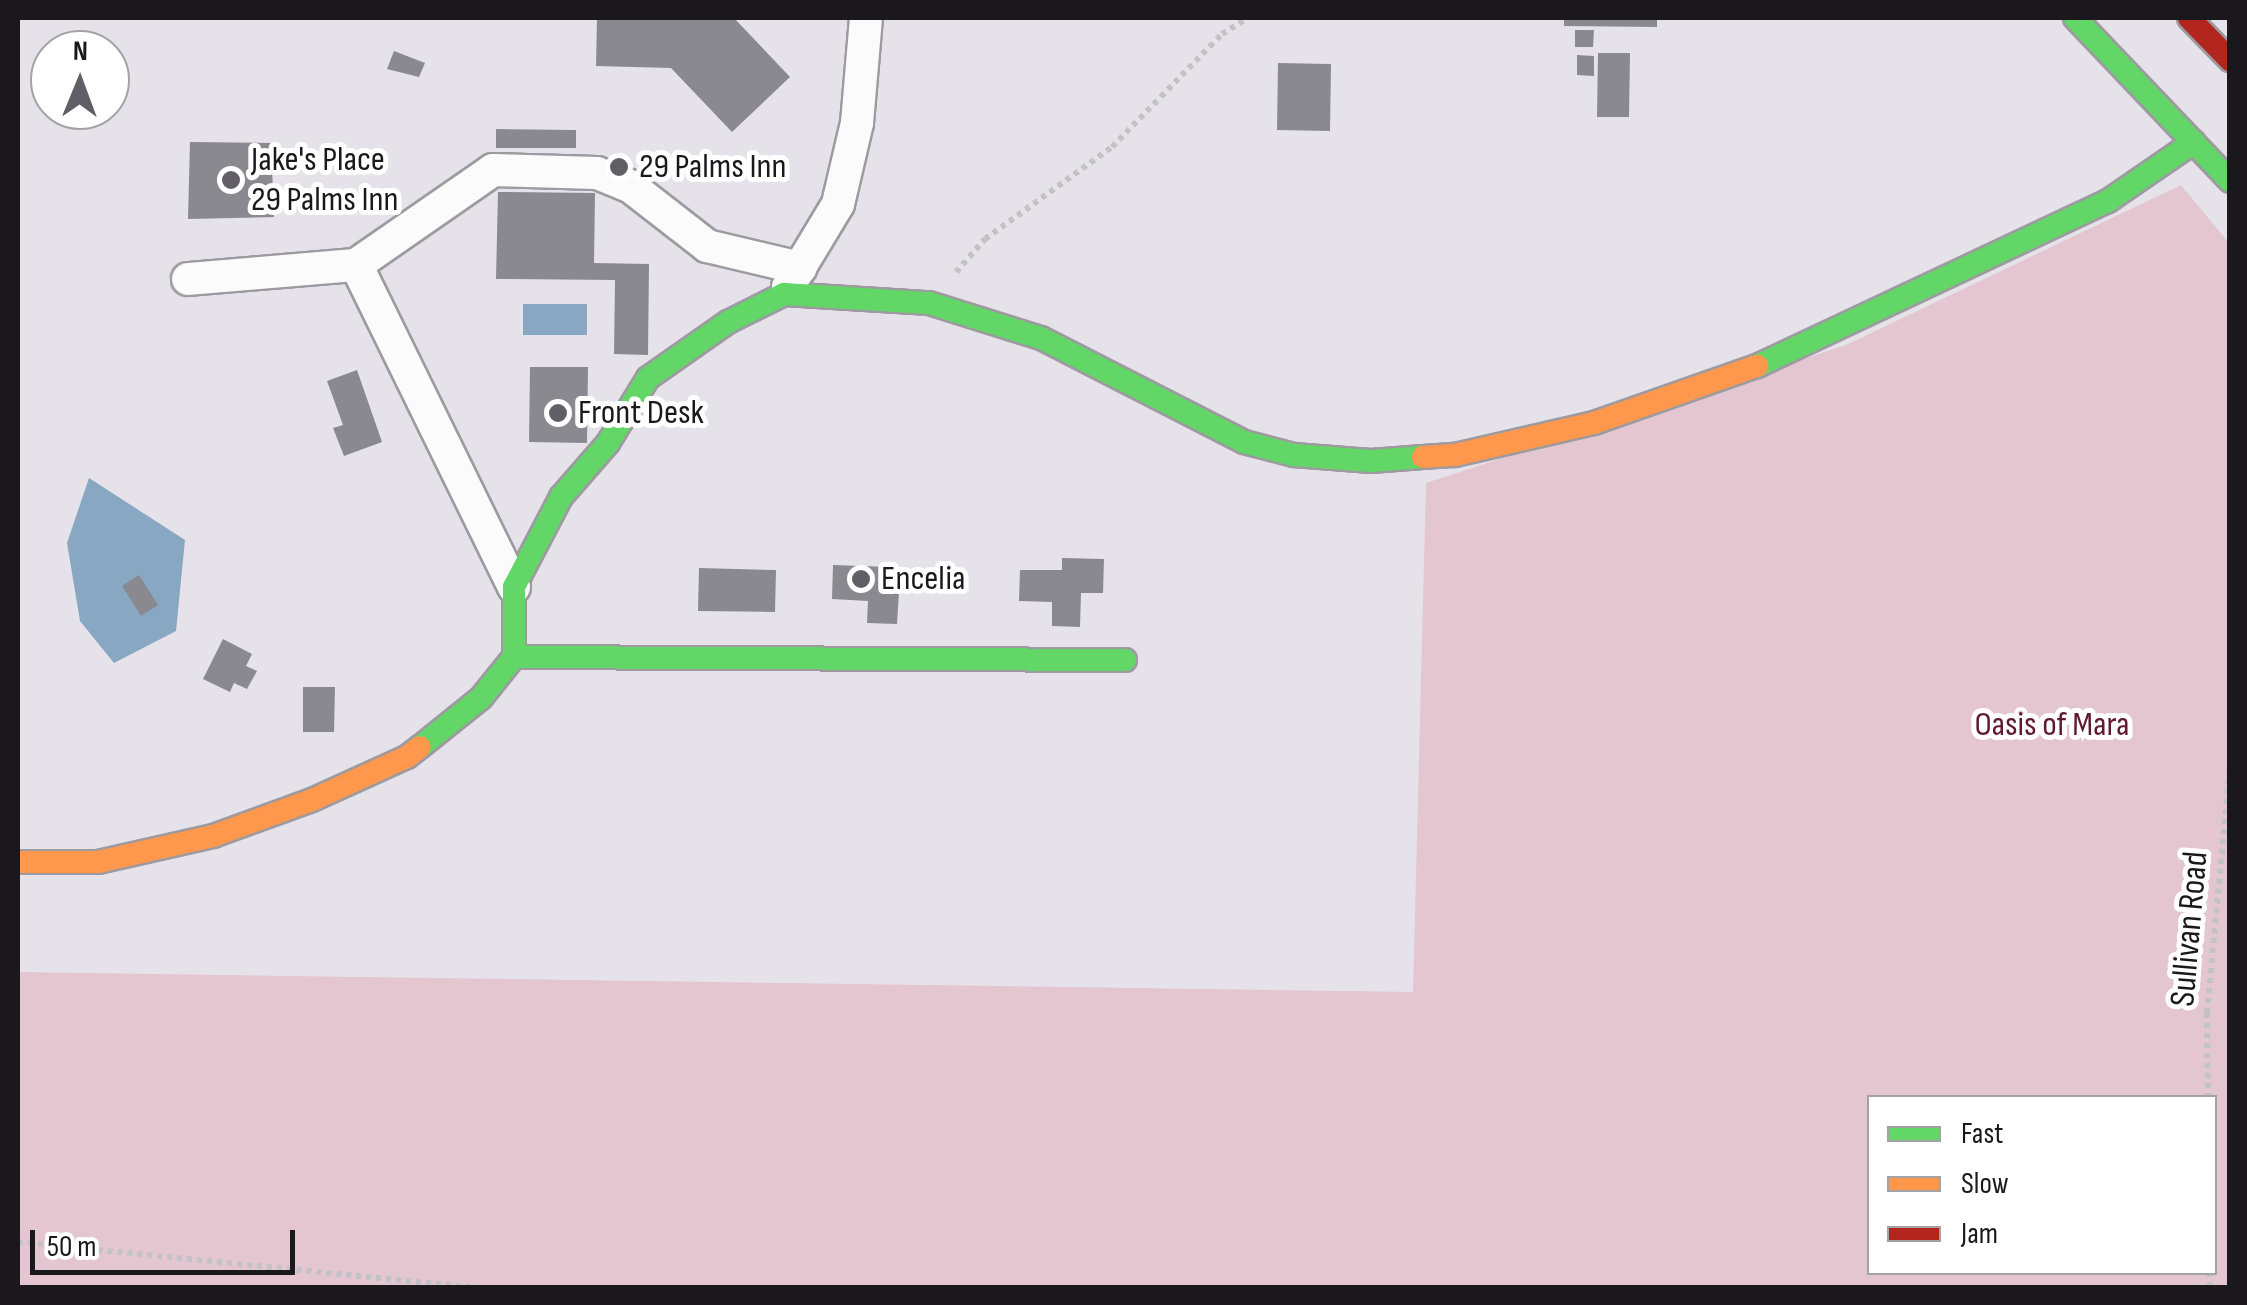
<!DOCTYPE html>
<html>
<head>
<meta charset="utf-8">
<style>
	body { margin:0 }
	#map { position:relative; width:2247px; height:1305px; overflow:hidden; background:#e6e2ea; font-family:"Sofia Sans Condensed",sans-serif }
	div>[style] { position:absolute }
	[style*='--x'] { left:calc(var(--x)*1px); top:calc(var(--y)*1px); width:calc(var(--w)*1px); rotate:calc(var(--a)*1deg) }
	.green>* { inset:0; background:#e4c6d0 }
	.water>* { inset:0; background:#88a7c3 }
	.building>* { inset:0; background:#8a898f }
	.path>* { height:6px; margin-top:-3px; transform-origin:0; background:repeating-linear-gradient(90deg,#c3c2c5 0 5px,transparent 0 10px) }
	.roads { filter:drop-shadow(2px 0 #9d9aa0) drop-shadow(-2px 0 #9d9aa0) drop-shadow(0 2px #9d9aa0) drop-shadow(0 -2px #9d9aa0) }
	.street>* { height:32px; margin:-16px; padding:0 16px; transform-origin:16px; border-radius:16px; background:#fbfbfc }
	.fast>* { height:22px; margin:-11px; padding:0 11px; transform-origin:11px; border-radius:11px; background:#63d668 }
	.slow>* { height:22px; margin:-11px; padding:0 11px; transform-origin:11px; border-radius:11px; background:#ff974d }
	.jam>* { height:22px; margin:-11px; padding:0 11px; transform-origin:11px; border-radius:11px; background:#b3261e }
	.dots>* { width:28px; height:28px; translate:-50% -50%; box-sizing:border-box; border:5px solid #fff; border-radius:50% }
	span { translate:-50% -50%; white-space:nowrap; text-align:center; line-height:1.15; -webkit-text-stroke:10px #fff; paint-order:stroke }
	.poi-label { font-size:35px; color:#1a181d }
	.left { translate:0 -50%; text-align:left }
	.park-label { font-size:35px; color:#601930 }
	.street-label { font-size:35px; color:#1a181d }
	.frame { position:absolute; inset:0; border:20px solid #1a181d; pointer-events:none }
	.legend { position:absolute; left:1867px; top:1095px; width:350px; height:180px; box-sizing:border-box; background:#fff; border:2px solid #a3a3a5; margin:0; padding:12px 18px; list-style:none; font-size:30px; color:#1a181d }
	.legend li { display:flex; align-items:center; gap:20px; height:50px }
	.legend b { width:50px; border:2px solid #a3a3a5 }
	.north { position:absolute; left:30px; top:30px; width:100px; height:100px; box-sizing:border-box; background:#fff; border:2px solid #a3a3a5; border-radius:50%; rotate:1deg; font-size:28px; font-weight:700; line-height:40px; text-align:center; color:#1a181d }
	.north::after { content:''; display:block; margin:auto; width:35px; height:45px; background:#615f65; clip-path:polygon(50% 0,100% 100%,50% 72%,0 100%) }
	.scale { position:absolute; left:30px; top:1230px; width:265px; height:45px; box-sizing:border-box; border:5px solid #1a181d; border-top:0; padding-left:12px; font-size:30px; line-height:35px; white-space:nowrap; color:#1a181d; -webkit-text-stroke:8px #fff; paint-order:stroke }
</style>
</head>
<body>
<div id="map">
	<div class="green">
		<i style="clip-path:polygon(evenodd,2181px 185px,2229px 243px,2229px 1287px,18px 1288px,18px 972px,1413px 992px,1426px 483px,1846px 345px,2181px 185px,1870px 1098px,2214px 1098px,2214px 1272px,1870px 1272px,1870px 1098px)"></i>
	</div>
	<div class="water">
		<i style="clip-path:polygon(523px 304px,587px 304px,587px 335px,523px 335px)"></i>
		<i style="clip-path:polygon(89px 478px,185px 540px,176px 631px,114px 663px,80px 621px,67px 543px)"></i>
	</div>
	<div class="building">
		<i style="clip-path:polygon(597px 18px,734px 18px,790px 77px,732px 132px,671px 68px,596px 66px)"></i>
		<i style="clip-path:polygon(1564px 18px,1657px 18px,1657px 27px,1564px 26px)"></i>
		<i style="clip-path:polygon(1575px 30px,1594px 30px,1593px 47px,1575px 47px)"></i>
		<i style="clip-path:polygon(394px 51px,425px 63px,419px 77px,387px 69px)"></i>
		<i style="clip-path:polygon(1598px 53px,1630px 53px,1629px 117px,1597px 117px)"></i>
		<i style="clip-path:polygon(1577px 55px,1594px 56px,1594px 76px,1577px 75px)"></i>
		<i style="clip-path:polygon(1278px 63px,1331px 64px,1330px 131px,1277px 130px)"></i>
		<i style="clip-path:polygon(496px 129px,576px 130px,576px 148px,496px 148px)"></i>
		<i style="clip-path:polygon(190px 142px,271px 143px,274px 217px,188px 219px)"></i>
		<i style="clip-path:polygon(498px 192px,595px 193px,594px 263px,649px 264px,648px 355px,614px 354px,615px 280px,496px 279px)"></i>
		<i style="clip-path:polygon(530px 367px,588px 367px,587px 443px,529px 442px)"></i>
		<i style="clip-path:polygon(357px 370px,382px 442px,344px 456px,333px 428px,343px 425px,327px 381px)"></i>
		<i style="clip-path:polygon(1062px 558px,1104px 559px,1103px 593px,1081px 593px,1080px 627px,1052px 626px,1052px 602px,1019px 601px,1020px 570px,1062px 570px)"></i>
		<i style="clip-path:polygon(833px 565px,889px 567px,889px 592px,899px 592px,897px 624px,867px 623px,868px 601px,832px 599px)"></i>
		<i style="clip-path:polygon(699px 568px,776px 570px,775px 612px,698px 611px)"></i>
		<i style="clip-path:polygon(139px 575px,158px 605px,141px 616px,122px 586px)"></i>
		<i style="clip-path:polygon(223px 639px,252px 654px,246px 666px,257px 671px,247px 689px,234px 683px,230px 692px,203px 679px)"></i>
		<i style="clip-path:polygon(303px 687px,335px 687px,334px 732px,303px 732px)"></i>
	</div>
	<div class="path">
		<i style="--x:956;--y:272;--w:44;--a:-48.7"></i>
		<i style="--x:985;--y:239;--w:157;--a:-35.9"></i>
		<i style="--x:1112;--y:147;--w:158;--a:-45.8"></i>
		<i style="--x:1222;--y:34;--w:31;--a:-32"></i>
		<i style="--x:2208;--y:1098;--w:85;--a:-90.7"></i>
		<i style="--x:2207;--y:1013;--w:248;--a:-84.7"></i>
		<i style="--x:18;--y:1242;--w:463;--a:5.7"></i>
		<i style="--x:2209;--y:1272;--w:16;--a:86"></i>
	</div>
	<div class="roads">
		<div class="street">
			<i style="--x:188;--y:279;--w:169;--a:-4.8"></i>
			<i style="--x:788;--y:287;--w:97;--a:-58.9"></i>
			<i style="--x:838;--y:204;--w:83;--a:-76.8"></i>
			<i style="--x:857;--y:123;--w:105;--a:-85.1"></i>
			<i style="--x:514;--y:587;--w:359;--a:-116.1"></i>
			<i style="--x:356;--y:265;--w:167;--a:-34.7"></i>
			<i style="--x:493;--y:170;--w:104;--a:1.7"></i>
			<i style="--x:597;--y:173;--w:35;--a:22"></i>
			<i style="--x:630;--y:186;--w:98;--a:37.9"></i>
			<i style="--x:707;--y:246;--w:96;--a:13.3"></i>
		</div>
		<div class="fast">
			<i style="--x:2075;--y:18;--w:225;--a:46.4"></i>
			<i style="--x:1757;--y:366;--w:388;--a:-25.2"></i>
			<i style="--x:2108;--y:201;--w:104;--a:-34.5"></i>
			<i style="--x:514;--y:657;--w:611;--a:0.28"></i>
			<i style="--x:420;--y:747;--w:78;--a:-38.8"></i>
			<i style="--x:481;--y:698;--w:53;--a:-51.2"></i>
			<i style="--x:514;--y:657;--w:70;--a:-90"></i>
			<i style="--x:514;--y:587;--w:102;--a:-62.4"></i>
			<i style="--x:561;--y:497;--w:72;--a:-49"></i>
			<i style="--x:608;--y:443;--w:76;--a:-58.4"></i>
			<i style="--x:648;--y:378;--w:98;--a:-35"></i>
			<i style="--x:728;--y:322;--w:63;--a:-26.6"></i>
			<i style="--x:784;--y:294;--w:145;--a:3.6"></i>
			<i style="--x:929;--y:303;--w:117;--a:17.4"></i>
			<i style="--x:1041;--y:338;--w:228;--a:27.1"></i>
			<i style="--x:1244;--y:442;--w:52;--a:14.6"></i>
			<i style="--x:1294;--y:455;--w:77;--a:4.5"></i>
			<i style="--x:1371;--y:461;--w:52;--a:-4.4"></i>
		</div>
		<div class="slow">
			<i style="--x:1423;--y:457;--w:32;--a:-4"></i>
			<i style="--x:1455;--y:455;--w:143;--a:-13"></i>
			<i style="--x:1594;--y:423;--w:173;--a:-19.3"></i>
			<i style="--x:18;--y:862;--w:80;--a:0"></i>
			<i style="--x:98;--y:862;--w:118;--a:-12.7"></i>
			<i style="--x:213;--y:836;--w:105;--a:-20"></i>
			<i style="--x:312;--y:800;--w:104;--a:-24.4"></i>
			<i style="--x:407;--y:757;--w:16;--a:-38"></i>
		</div>
		<div class="jam">
			<i style="--x:2189;--y:18;--w:59;--a:45.7"></i>
		</div>
	</div>
	<div class="dots">
		<i style="left:619px;top:167px;background:#615f65"></i>
		<i style="left:231px;top:180px;background:#615f65"></i>
		<i style="left:558px;top:413px;background:#615f65"></i>
		<i style="left:861px;top:579px;background:#615f65"></i>
	</div>
	<div class="poi-label">
		<span class="left" style="left:251px;top:180px">Jake's Place<br>29 Palms Inn</span>
		<span class="left" style="left:639px;top:167px">29 Palms Inn</span>
		<span class="left" style="left:578px;top:413px">Front Desk</span>
		<span class="left" style="left:881px;top:579px">Encelia</span>
	</div>
	<div class="park-label">
		<span style="left:2052px;top:725px">Oasis of Mara</span>
	</div>
	<div class="street-label">
		<span style="left:2190px;top:929px;rotate:-85deg">Sullivan Road</span>
	</div>
	<div class="frame"></div>
	<ul class="legend">
	<li><b style="height:12px;background:#63d668"></b>Fast</li>
	<li><b style="height:12px;background:#ff974d"></b>Slow</li>
	<li><b style="height:12px;background:#b3261e"></b>Jam</li>
	</ul>
	<div class="north">N</div>
	<div class="scale">50 m</div>
</div>
</body>
</html>
